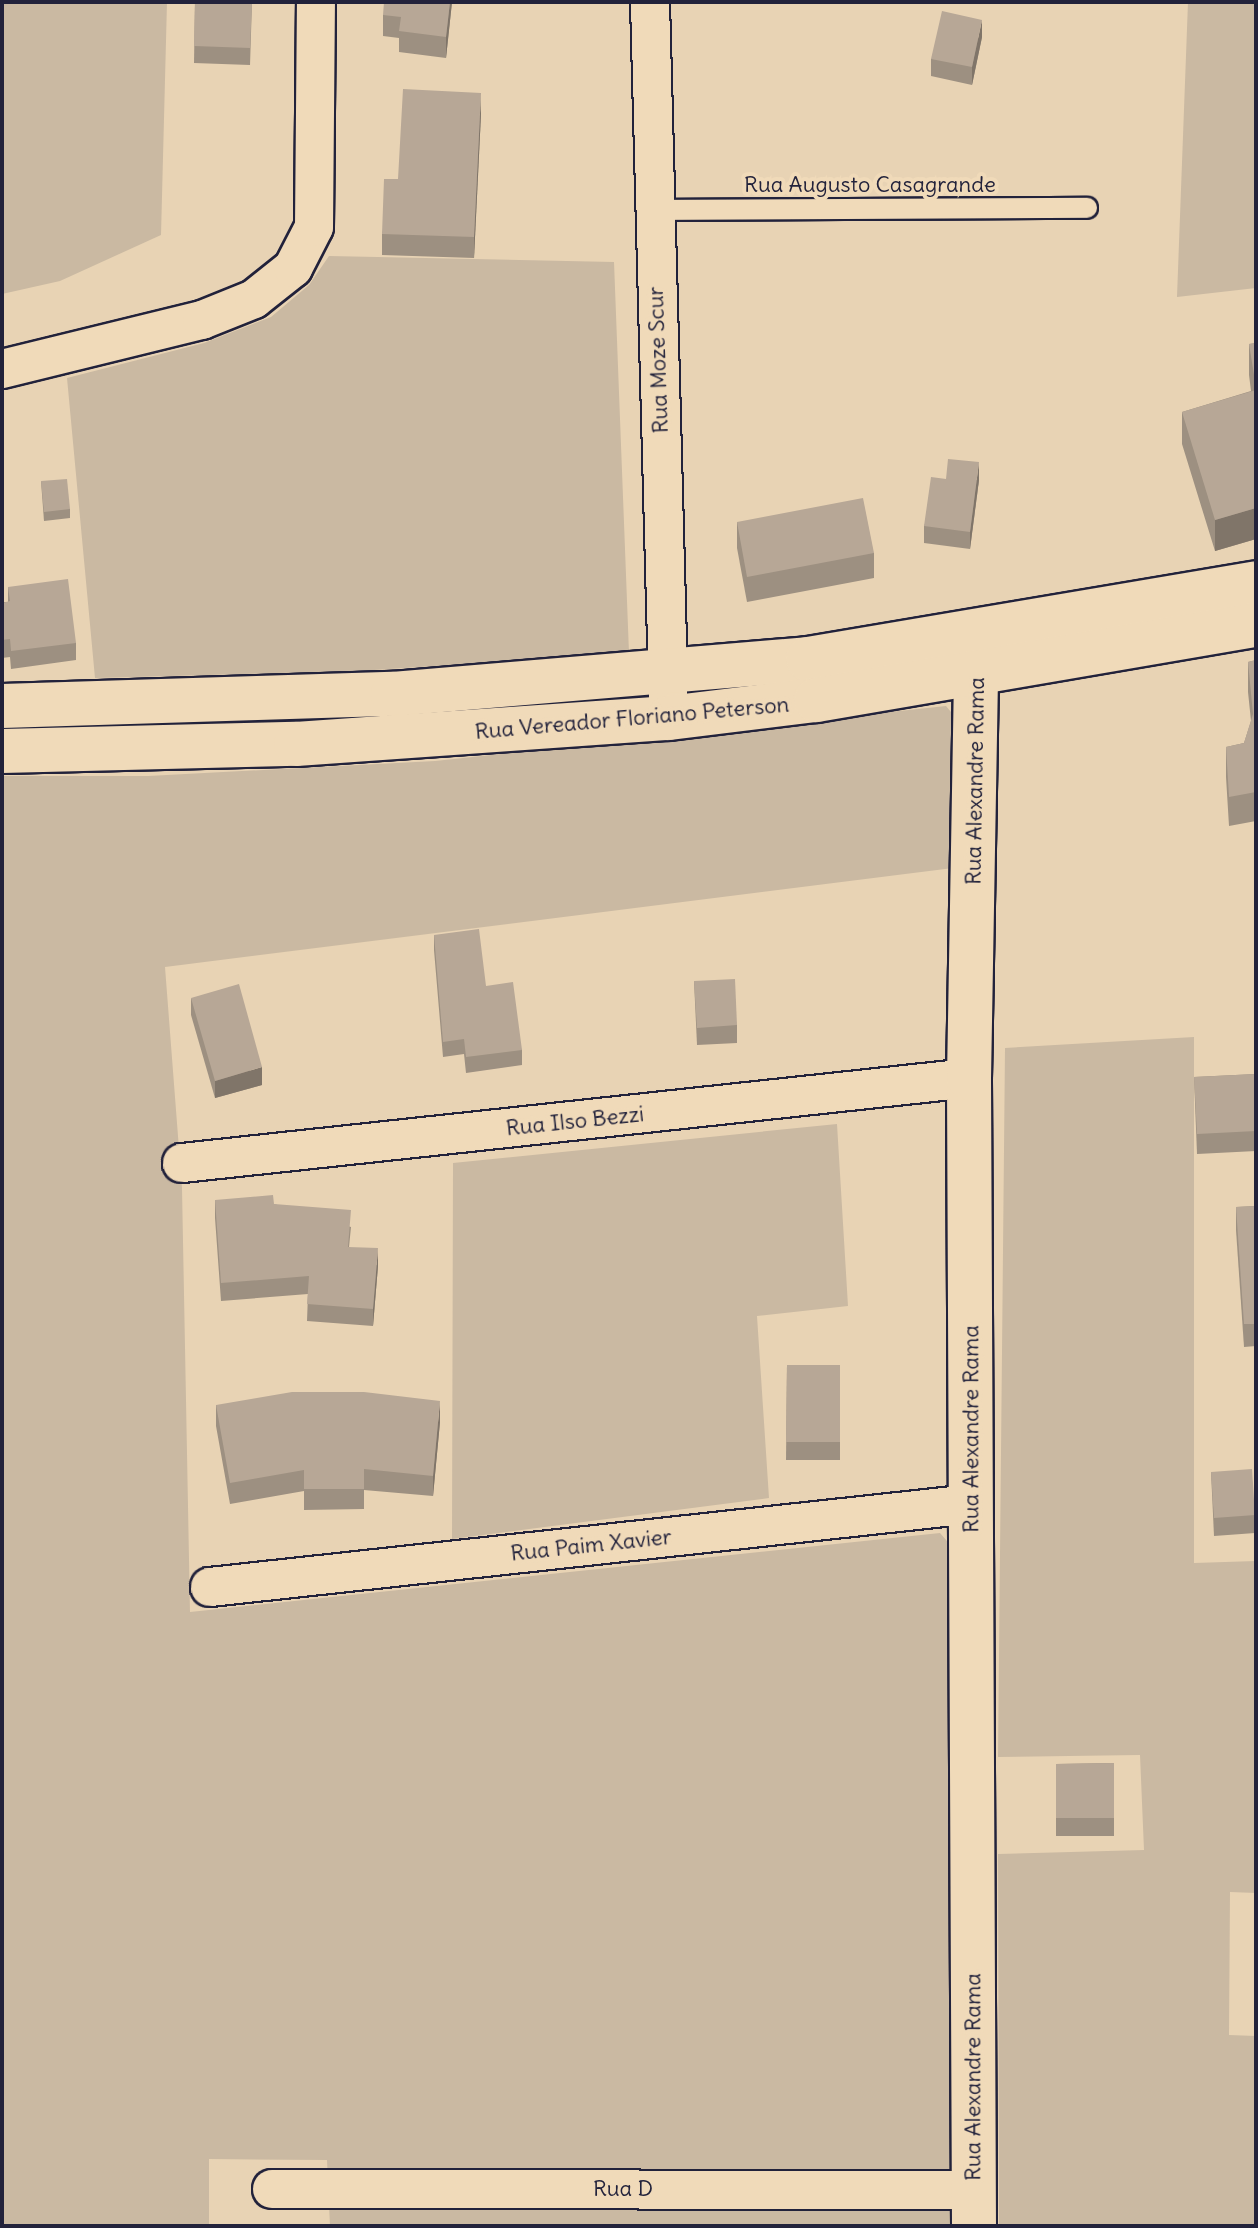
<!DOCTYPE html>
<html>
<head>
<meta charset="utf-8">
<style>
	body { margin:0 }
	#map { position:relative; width:1258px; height:2228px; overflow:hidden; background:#e8d3b4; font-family:Delius,sans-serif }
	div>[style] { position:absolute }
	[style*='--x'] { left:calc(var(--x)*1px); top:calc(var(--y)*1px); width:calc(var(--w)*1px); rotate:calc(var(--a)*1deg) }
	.green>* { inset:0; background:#cab9a2 }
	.roads { filter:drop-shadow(2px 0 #22223b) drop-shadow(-2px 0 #22223b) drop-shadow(0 2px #22223b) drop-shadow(0 -2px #22223b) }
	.lane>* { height:20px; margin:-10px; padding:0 10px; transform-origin:10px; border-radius:10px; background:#f0dab9 }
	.street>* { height:38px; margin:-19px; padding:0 19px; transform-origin:19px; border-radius:19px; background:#f0dab9 }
	.secondary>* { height:44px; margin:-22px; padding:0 22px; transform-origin:22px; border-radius:22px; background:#f0dab9 }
	.primary>* { height:44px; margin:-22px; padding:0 22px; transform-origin:22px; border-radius:22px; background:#f0dab9 }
	.wall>* { inset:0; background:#9d9081 }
	.shaded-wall>* { inset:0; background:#807569 }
	.building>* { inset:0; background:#b7a796 }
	span { translate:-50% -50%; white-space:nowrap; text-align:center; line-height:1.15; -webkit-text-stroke:8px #f0dab9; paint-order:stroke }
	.street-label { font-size:22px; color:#22223b }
	.frame { position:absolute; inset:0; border:4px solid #22223b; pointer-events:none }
</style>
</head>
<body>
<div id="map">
	<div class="green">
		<i style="clip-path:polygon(2px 2px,167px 2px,161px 235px,60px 281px,2px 294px)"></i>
		<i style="clip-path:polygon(1188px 2px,1256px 2px,1256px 288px,1177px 297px)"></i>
		<i style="clip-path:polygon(329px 256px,614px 262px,629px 653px,359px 671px,95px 678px,67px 378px,204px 343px,271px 317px,309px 285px)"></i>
		<i style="clip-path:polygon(946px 706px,956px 718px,953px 868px,165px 967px,182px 1188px,190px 1612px,940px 1533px,953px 1548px,950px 2226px,330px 2226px,327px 2160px,209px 2159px,209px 2226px,2px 2226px,2px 776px,148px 776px,435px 761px)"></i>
		<i style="clip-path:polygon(1194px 1037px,1194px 1563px,1256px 1561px,1256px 1893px,1230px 1892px,1229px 2035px,1256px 2036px,1256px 2226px,999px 2226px,998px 1854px,1144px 1850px,1140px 1755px,998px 1757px,1005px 1048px)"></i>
		<i style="clip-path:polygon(837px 1124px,848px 1306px,757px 1316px,769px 1498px,452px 1539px,453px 1163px)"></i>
	</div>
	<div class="roads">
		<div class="lane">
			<i style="--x:654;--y:210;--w:433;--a:-0.3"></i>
		</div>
		<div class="street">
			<i style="--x:650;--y:2;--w:716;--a:88.48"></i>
			<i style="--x:2;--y:369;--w:206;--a:-13.8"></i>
			<i style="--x:202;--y:320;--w:56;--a:-22"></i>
			<i style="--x:254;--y:299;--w:50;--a:-38.5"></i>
			<i style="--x:293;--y:268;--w:46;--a:-62.9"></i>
			<i style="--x:314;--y:227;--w:225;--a:-89.5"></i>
			<i style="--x:182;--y:1163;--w:792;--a:-6.16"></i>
			<i style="--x:210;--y:1587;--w:767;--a:-6.22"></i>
			<i style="--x:272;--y:2189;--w:702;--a:0.08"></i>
		</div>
		<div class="secondary">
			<i style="--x:974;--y:2226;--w:1148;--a:-90.25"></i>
			<i style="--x:969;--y:1078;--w:441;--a:-89"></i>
		</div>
		<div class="primary">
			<i style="--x:2;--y:706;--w:391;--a:-1.8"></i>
			<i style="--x:393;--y:694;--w:416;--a:-4.8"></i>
			<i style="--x:808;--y:659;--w:454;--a:-9.6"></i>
			<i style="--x:2;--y:751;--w:294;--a:-1.4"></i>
			<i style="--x:296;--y:744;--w:374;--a:-4"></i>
			<i style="--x:669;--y:718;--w:148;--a:-7"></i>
			<i style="--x:816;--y:700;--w:446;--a:-9.7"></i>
		</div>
	</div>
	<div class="wall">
		<i style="clip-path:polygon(195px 2px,252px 2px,250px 65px,194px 63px)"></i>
		<i style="clip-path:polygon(452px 2px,446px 58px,399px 52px,399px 38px,383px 36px,383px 15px)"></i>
		<i style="clip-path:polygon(982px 37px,972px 85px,931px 76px,931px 59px)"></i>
		<i style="clip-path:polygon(481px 114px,474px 258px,382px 255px,382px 234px,398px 179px)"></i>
		<i style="clip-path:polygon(1256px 343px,1256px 539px,1215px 551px,1182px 444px,1182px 412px,1251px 391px,1249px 375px,1249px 344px)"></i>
		<i style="clip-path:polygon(946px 479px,979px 480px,970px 549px,924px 543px,924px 526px)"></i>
		<i style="clip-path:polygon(41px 481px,70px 509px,70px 518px,44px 521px)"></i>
		<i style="clip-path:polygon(737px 522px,874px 553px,874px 578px,747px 602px,737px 548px)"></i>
		<i style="clip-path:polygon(8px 587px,76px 643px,76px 660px,11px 669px,10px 657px,2px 658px,2px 602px,8px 602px)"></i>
		<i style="clip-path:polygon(1256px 660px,1256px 821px,1229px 826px,1226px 777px,1226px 747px,1244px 743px,1251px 721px,1248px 692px,1248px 662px)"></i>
		<i style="clip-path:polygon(1256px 901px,1256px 935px,1254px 932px,1254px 902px)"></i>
		<i style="clip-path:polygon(434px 935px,486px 986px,522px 1050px,522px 1065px,466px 1073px,464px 1054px,443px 1057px,434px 950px)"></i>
		<i style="clip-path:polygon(694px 981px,737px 1025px,737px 1043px,697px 1045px)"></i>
		<i style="clip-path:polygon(191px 998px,262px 1085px,215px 1098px,191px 1015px)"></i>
		<i style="clip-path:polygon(1256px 1074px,1256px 1151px,1197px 1154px,1194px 1077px)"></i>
		<i style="clip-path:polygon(215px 1200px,274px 1204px,351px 1227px,349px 1247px,378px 1266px,373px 1326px,307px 1321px,308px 1294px,221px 1301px,215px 1218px)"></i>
		<i style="clip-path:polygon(1256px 1206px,1256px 1346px,1244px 1347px,1236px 1230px,1236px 1207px)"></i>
		<i style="clip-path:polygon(787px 1365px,840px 1365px,840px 1460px,786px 1460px)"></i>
		<i style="clip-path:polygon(216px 1405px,440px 1422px,433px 1496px,364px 1490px,364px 1509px,304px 1510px,304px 1491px,230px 1504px,216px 1426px)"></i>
		<i style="clip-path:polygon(1211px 1472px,1255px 1515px,1255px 1533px,1214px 1536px)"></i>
		<i style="clip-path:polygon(1114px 1763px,1114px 1836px,1056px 1836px,1056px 1764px)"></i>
	</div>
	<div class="shaded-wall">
		<i style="clip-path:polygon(450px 2px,452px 2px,446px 58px,446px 37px)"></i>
		<i style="clip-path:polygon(982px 20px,982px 37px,972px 85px,972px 67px)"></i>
		<i style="clip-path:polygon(481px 93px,481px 114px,474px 258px,474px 237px)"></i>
		<i style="clip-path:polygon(979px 462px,979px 480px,970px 549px,970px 532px)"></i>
		<i style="clip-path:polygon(1256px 508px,1256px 539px,1215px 551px,1215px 520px)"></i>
		<i style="clip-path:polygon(262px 1067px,262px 1085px,215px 1098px,215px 1081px)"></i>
		<i style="clip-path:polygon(378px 1248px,378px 1266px,373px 1326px,373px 1309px)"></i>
		<i style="clip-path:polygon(440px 1401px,440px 1422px,433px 1496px,433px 1476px)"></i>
	</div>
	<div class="building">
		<i style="clip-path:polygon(195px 2px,252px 2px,250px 48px,194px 46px)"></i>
		<i style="clip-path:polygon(384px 2px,450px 2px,446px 37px,399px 31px,401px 17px,383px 15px)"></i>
		<i style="clip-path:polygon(942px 11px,982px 20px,972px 67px,931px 59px)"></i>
		<i style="clip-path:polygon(403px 89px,481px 93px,474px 237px,382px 234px,384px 179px,398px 179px)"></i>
		<i style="clip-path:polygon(1256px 343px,1256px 387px,1249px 344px)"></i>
		<i style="clip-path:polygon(1256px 390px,1256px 508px,1215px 520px,1182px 412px)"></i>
		<i style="clip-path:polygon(948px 459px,979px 462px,970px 532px,924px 526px,931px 477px,946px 479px)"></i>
		<i style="clip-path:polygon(67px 479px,70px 509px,44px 512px,41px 481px)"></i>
		<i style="clip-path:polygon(863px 498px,874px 553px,747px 577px,737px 522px)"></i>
		<i style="clip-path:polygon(68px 579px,76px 643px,11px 651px,10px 639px,2px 640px,2px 603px,10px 601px,8px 587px)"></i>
		<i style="clip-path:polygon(1256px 660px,1256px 792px,1229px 797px,1226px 747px,1244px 743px,1253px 714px,1248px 662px)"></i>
		<i style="clip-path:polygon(479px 929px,486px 986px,513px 982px,522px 1050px,466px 1057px,464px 1039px,443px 1042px,434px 935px)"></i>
		<i style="clip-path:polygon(735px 979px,737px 1025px,697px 1028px,694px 981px)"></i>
		<i style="clip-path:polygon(239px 984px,262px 1067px,215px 1081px,191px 998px)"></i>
		<i style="clip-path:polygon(1256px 1074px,1256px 1131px,1197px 1134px,1194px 1077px)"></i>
		<i style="clip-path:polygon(273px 1195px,274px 1204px,351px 1210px,348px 1247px,378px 1248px,373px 1309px,307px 1304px,309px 1276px,221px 1283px,215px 1200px)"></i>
		<i style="clip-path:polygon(1256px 1206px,1256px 1324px,1244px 1324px,1236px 1207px)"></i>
		<i style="clip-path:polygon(787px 1365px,840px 1365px,840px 1442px,786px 1442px)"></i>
		<i style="clip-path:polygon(292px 1392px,364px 1392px,440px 1401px,433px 1476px,364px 1469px,364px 1489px,304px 1489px,304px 1470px,230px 1483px,216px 1405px)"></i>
		<i style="clip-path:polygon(1252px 1469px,1255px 1515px,1214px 1518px,1211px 1472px)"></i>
		<i style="clip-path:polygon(1114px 1763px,1114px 1818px,1056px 1818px,1056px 1764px)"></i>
		<i style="clip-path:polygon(1255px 1894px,1256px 1894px,1256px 1947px)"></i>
	</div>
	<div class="street-label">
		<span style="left:870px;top:185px">Rua Augusto Casagrande</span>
		<span style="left:658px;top:360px;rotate:-92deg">Rua Moze Scur</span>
		<span style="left:632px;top:718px;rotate:-5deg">Rua Vereador Floriano Peterson</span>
		<span style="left:975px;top:781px;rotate:-89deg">Rua Alexandre Rama</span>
		<span style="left:575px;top:1121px;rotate:-6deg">Rua Ilso Bezzi</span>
		<span style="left:971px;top:1429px;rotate:-90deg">Rua Alexandre Rama</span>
		<span style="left:591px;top:1545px;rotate:-6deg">Rua Paim Xavier</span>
		<span style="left:973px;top:2077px;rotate:-90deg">Rua Alexandre Rama</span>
		<span style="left:623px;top:2189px">Rua D</span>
	</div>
	<div class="frame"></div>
</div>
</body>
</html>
